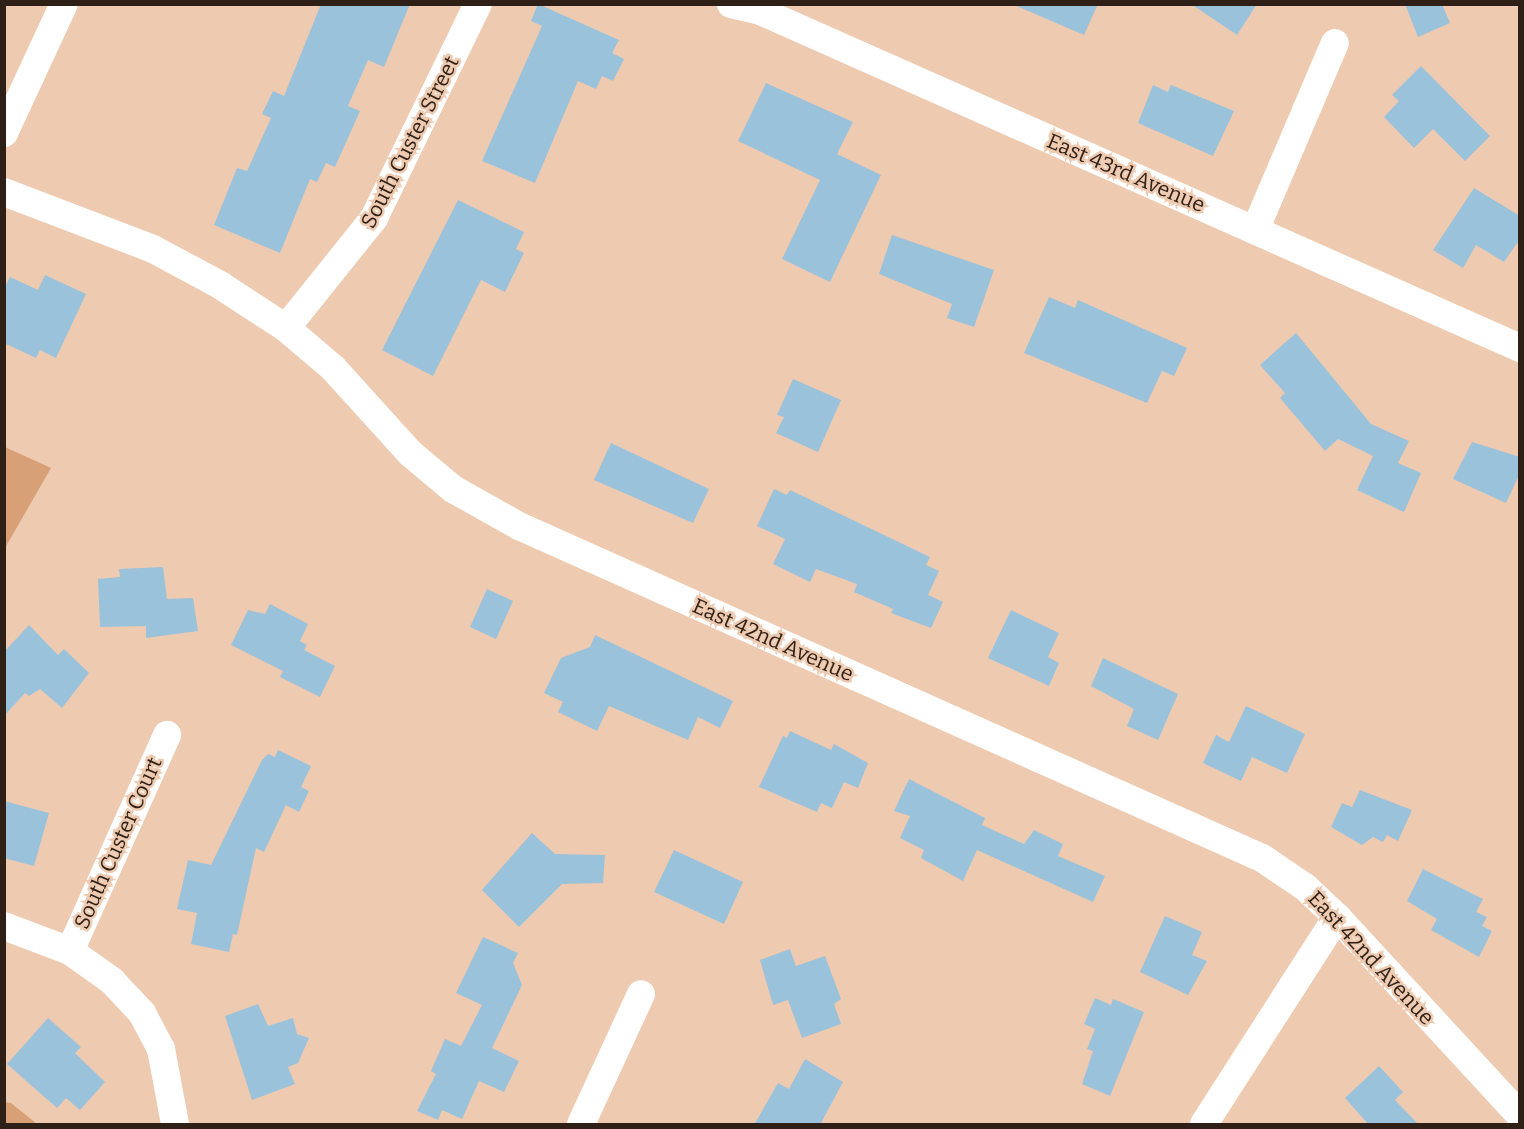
<!DOCTYPE html>
<html>
<head>
<meta charset="utf-8">
<style>
	body { margin:0 }
	#map { position:relative; width:1524px; height:1129px; overflow:hidden; background:#eecab0; font-family:Bitter,serif }
	div>[style] { position:absolute }
	[style*='--x'] { left:calc(var(--x)*1px); top:calc(var(--y)*1px); width:calc(var(--w)*1px); rotate:calc(var(--a)*1deg) }
	.green>* { inset:0; background:#d8a077 }
	.building>* { inset:0; background:#9bc2db }
	.street>* { height:28px; margin:-14px; padding:0 14px; transform-origin:14px; border-radius:14px; background:#fff }
	span { translate:-50% -50%; white-space:nowrap; text-align:center; line-height:1.15; -webkit-text-stroke:5px #eecab0; paint-order:stroke }
	.street-label { font-size:21px; color:#2e2017 }
	.frame { position:absolute; inset:0; border:6px solid #2e2017; pointer-events:none }
</style>
</head>
<body>
<div id="map">
	<div class="green">
		<i style="clip-path:polygon(5px 447px,51px 468px,5px 548px)"></i>
		<i style="clip-path:polygon(5px 1102px,11px 1103px,37px 1124px,5px 1124px)"></i>
	</div>
	<div class="building">
		<i style="clip-path:polygon(321px 4px,410px 4px,384px 67px,368px 60px,348px 106px,360px 111px,335px 167px,326px 163px,317px 182px,310px 179px,280px 253px,214px 225px,237px 168px,247px 171px,271px 118px,262px 114px,273px 91px,284px 96px)"></i>
		<i style="clip-path:polygon(538px 4px,619px 40px,612px 53px,624px 59px,613px 81px,602px 76px,596px 89px,578px 81px,535px 183px,482px 161px,542px 26px,531px 21px)"></i>
		<i style="clip-path:polygon(1012px 4px,1098px 4px,1084px 35px)"></i>
		<i style="clip-path:polygon(1191px 4px,1257px 4px,1237px 35px)"></i>
		<i style="clip-path:polygon(1405px 4px,1442px 4px,1450px 23px,1418px 37px)"></i>
		<i style="clip-path:polygon(1421px 66px,1490px 136px,1465px 161px,1433px 129px,1414px 148px,1384px 117px,1399px 101px,1392px 95px)"></i>
		<i style="clip-path:polygon(766px 83px,853px 122px,837px 154px,881px 175px,830px 282px,782px 259px,820px 180px,738px 141px)"></i>
		<i style="clip-path:polygon(1153px 85px,1168px 92px,1171px 85px,1234px 111px,1213px 156px,1138px 123px)"></i>
		<i style="clip-path:polygon(1474px 188px,1520px 216px,1520px 239px,1504px 262px,1476px 245px,1463px 268px,1433px 250px)"></i>
		<i style="clip-path:polygon(458px 200px,524px 232px,516px 249px,524px 253px,505px 292px,481px 280px,433px 376px,382px 350px)"></i>
		<i style="clip-path:polygon(892px 235px,994px 270px,974px 327px,947px 318px,952px 304px,879px 274px)"></i>
		<i style="clip-path:polygon(45px 275px,86px 294px,56px 358px,40px 350px,36px 358px,4px 343px,4px 289px,10px 277px,38px 290px)"></i>
		<i style="clip-path:polygon(1049px 297px,1075px 308px,1078px 300px,1187px 348px,1174px 376px,1162px 371px,1147px 403px,1024px 353px)"></i>
		<i style="clip-path:polygon(1296px 333px,1371px 424px,1409px 441px,1398px 463px,1421px 473px,1404px 512px,1357px 490px,1373px 456px,1338px 439px,1325px 451px,1280px 398px,1285px 393px,1260px 365px)"></i>
		<i style="clip-path:polygon(793px 379px,841px 400px,818px 452px,776px 433px,784px 417px,777px 415px)"></i>
		<i style="clip-path:polygon(1472px 442px,1520px 457px,1520px 473px,1506px 503px,1453px 479px)"></i>
		<i style="clip-path:polygon(611px 443px,709px 489px,693px 523px,594px 480px)"></i>
		<i style="clip-path:polygon(774px 489px,787px 495px,790px 490px,930px 557px,926px 565px,939px 571px,928px 595px,943px 602px,931px 628px,891px 613px,893px 609px,854px 592px,857px 584px,816px 569px,810px 582px,773px 564px,785px 539px,757px 526px)"></i>
		<i style="clip-path:polygon(163px 567px,167px 599px,193px 598px,198px 631px,146px 638px,146px 626px,100px 627px,98px 579px,120px 577px,119px 569px)"></i>
		<i style="clip-path:polygon(487px 589px,513px 601px,496px 639px,470px 627px)"></i>
		<i style="clip-path:polygon(270px 604px,308px 624px,300px 641px,307px 645px,304px 650px,335px 666px,320px 697px,280px 677px,283px 671px,231px 645px,248px 610px,265px 614px)"></i>
		<i style="clip-path:polygon(1011px 610px,1059px 633px,1048px 657px,1059px 663px,1049px 686px,988px 658px)"></i>
		<i style="clip-path:polygon(29px 625px,58px 655px,64px 649px,89px 673px,62px 708px,40px 689px,29px 696px,25px 693px,4px 716px,4px 652px)"></i>
		<i style="clip-path:polygon(595px 635px,733px 701px,720px 728px,698px 717px,688px 740px,609px 706px,597px 731px,558px 712px,563px 702px,544px 693px,561px 658px,590px 647px)"></i>
		<i style="clip-path:polygon(1103px 658px,1178px 694px,1158px 740px,1127px 726px,1134px 709px,1091px 686px)"></i>
		<i style="clip-path:polygon(1246px 706px,1305px 734px,1287px 773px,1252px 757px,1241px 781px,1203px 763px,1216px 735px,1229px 742px)"></i>
		<i style="clip-path:polygon(790px 731px,831px 750px,834px 744px,868px 763px,858px 788px,844px 782px,832px 808px,821px 803px,817px 812px,759px 787px,783px 736px,787px 738px)"></i>
		<i style="clip-path:polygon(278px 750px,311px 766px,301px 787px,309px 791px,299px 812px,286px 805px,264px 852px,256px 848px,237px 935px,233px 934px,229px 952px,191px 944px,197px 913px,177px 909px,188px 860px,211px 865px,262px 760px,268px 754px,275px 757px)"></i>
		<i style="clip-path:polygon(909px 779px,985px 818px,982px 825px,1024px 844px,1034px 830px,1063px 844px,1058px 856px,1105px 876px,1093px 902px,977px 850px,963px 881px,921px 858px,924px 850px,900px 838px,910px 816px,894px 811px)"></i>
		<i style="clip-path:polygon(1360px 790px,1412px 810px,1398px 841px,1387px 835px,1383px 842px,1373px 837px,1362px 845px,1331px 827px,1342px 803px,1352px 807px)"></i>
		<i style="clip-path:polygon(4px 801px,49px 813px,34px 866px,4px 858px)"></i>
		<i style="clip-path:polygon(532px 833px,555px 854px,605px 855px,603px 883px,562px 884px,519px 927px,482px 890px)"></i>
		<i style="clip-path:polygon(674px 850px,743px 882px,724px 924px,654px 892px)"></i>
		<i style="clip-path:polygon(1423px 869px,1483px 899px,1476px 912px,1487px 917px,1482px 926px,1492px 931px,1479px 957px,1431px 930px,1437px 919px,1407px 901px)"></i>
		<i style="clip-path:polygon(1165px 916px,1202px 932px,1192px 955px,1207px 961px,1188px 995px,1140px 972px)"></i>
		<i style="clip-path:polygon(483px 937px,518px 953px,513px 963px,522px 985px,492px 1048px,519px 1061px,504px 1092px,479px 1081px,462px 1119px,442px 1110px,438px 1120px,417px 1111px,436px 1074px,431px 1071px,445px 1039px,461px 1046px,482px 1005px,456px 993px)"></i>
		<i style="clip-path:polygon(790px 949px,796px 966px,825px 956px,841px 999px,834px 1004px,841px 1024px,802px 1038px,788px 1000px,773px 1005px,760px 960px)"></i>
		<i style="clip-path:polygon(1095px 998px,1111px 1005px,1113px 999px,1144px 1012px,1110px 1096px,1082px 1084px,1093px 1051px,1087px 1049px,1095px 1029px,1084px 1024px)"></i>
		<i style="clip-path:polygon(258px 1004px,268px 1026px,293px 1018px,297px 1034px,309px 1038px,298px 1063px,288px 1067px,295px 1084px,252px 1100px,225px 1016px)"></i>
		<i style="clip-path:polygon(48px 1018px,81px 1047px,75px 1053px,105px 1082px,80px 1110px,66px 1098px,57px 1108px,7px 1064px)"></i>
		<i style="clip-path:polygon(805px 1059px,843px 1082px,820px 1125px,754px 1125px,778px 1083px,789px 1089px)"></i>
		<i style="clip-path:polygon(1379px 1066px,1403px 1092px,1395px 1100px,1419px 1125px,1369px 1125px,1345px 1098px)"></i>
	</div>
	<div class="street">
		<i style="--x:731;--y:4;--w:28;--a:13"></i>
		<i style="--x:758;--y:10;--w:834;--a:23.92"></i>
		<i style="--x:4;--y:133;--w:142;--a:-65.1"></i>
		<i style="--x:4;--y:192;--w:160;--a:20.9"></i>
		<i style="--x:153;--y:249;--w:76;--a:28.2"></i>
		<i style="--x:220;--y:285;--w:79;--a:33.1"></i>
		<i style="--x:286;--y:328;--w:62;--a:40.4"></i>
		<i style="--x:333;--y:368;--w:115;--a:47.8"></i>
		<i style="--x:410;--y:453;--w:56;--a:39.9"></i>
		<i style="--x:453;--y:489;--w:76;--a:29.3"></i>
		<i style="--x:519;--y:526;--w:814;--a:24.08"></i>
		<i style="--x:1262;--y:858;--w:52;--a:34"></i>
		<i style="--x:1305;--y:887;--w:44;--a:43.2"></i>
		<i style="--x:1337;--y:917;--w:270;--a:47.3"></i>
		<i style="--x:1256;--y:228;--w:201;--a:-66.9"></i>
		<i style="--x:286;--y:328;--w:141;--a:-51.3"></i>
		<i style="--x:374;--y:218;--w:238;--a:-64.1"></i>
		<i style="--x:4;--y:926;--w:71;--a:20.7"></i>
		<i style="--x:70;--y:951;--w:52;--a:35.5"></i>
		<i style="--x:112;--y:981;--w:44;--a:46.8"></i>
		<i style="--x:142;--y:1013;--w:41;--a:62.2"></i>
		<i style="--x:161;--y:1049;--w:76;--a:79.4"></i>
		<i style="--x:70;--y:951;--w:237;--a:-65.8"></i>
		<i style="--x:581;--y:1124;--w:143;--a:-65.2"></i>
		<i style="--x:1204;--y:1124;--w:246;--a:-57.3"></i>
	</div>
	<div class="street-label">
		<span style="left:410px;top:142px;rotate:-63deg">South Custer Street</span>
		<span style="left:1126px;top:173px;rotate:23deg">East 43rd Avenue</span>
		<span style="left:773px;top:640px;rotate:24deg">East 42nd Avenue</span>
		<span style="left:118px;top:843px;rotate:-66deg">South Custer Court</span>
		<span style="left:1371px;top:958px;rotate:47deg">East 42nd Avenue</span>
	</div>
	<div class="frame"></div>
</div>
</body>
</html>
